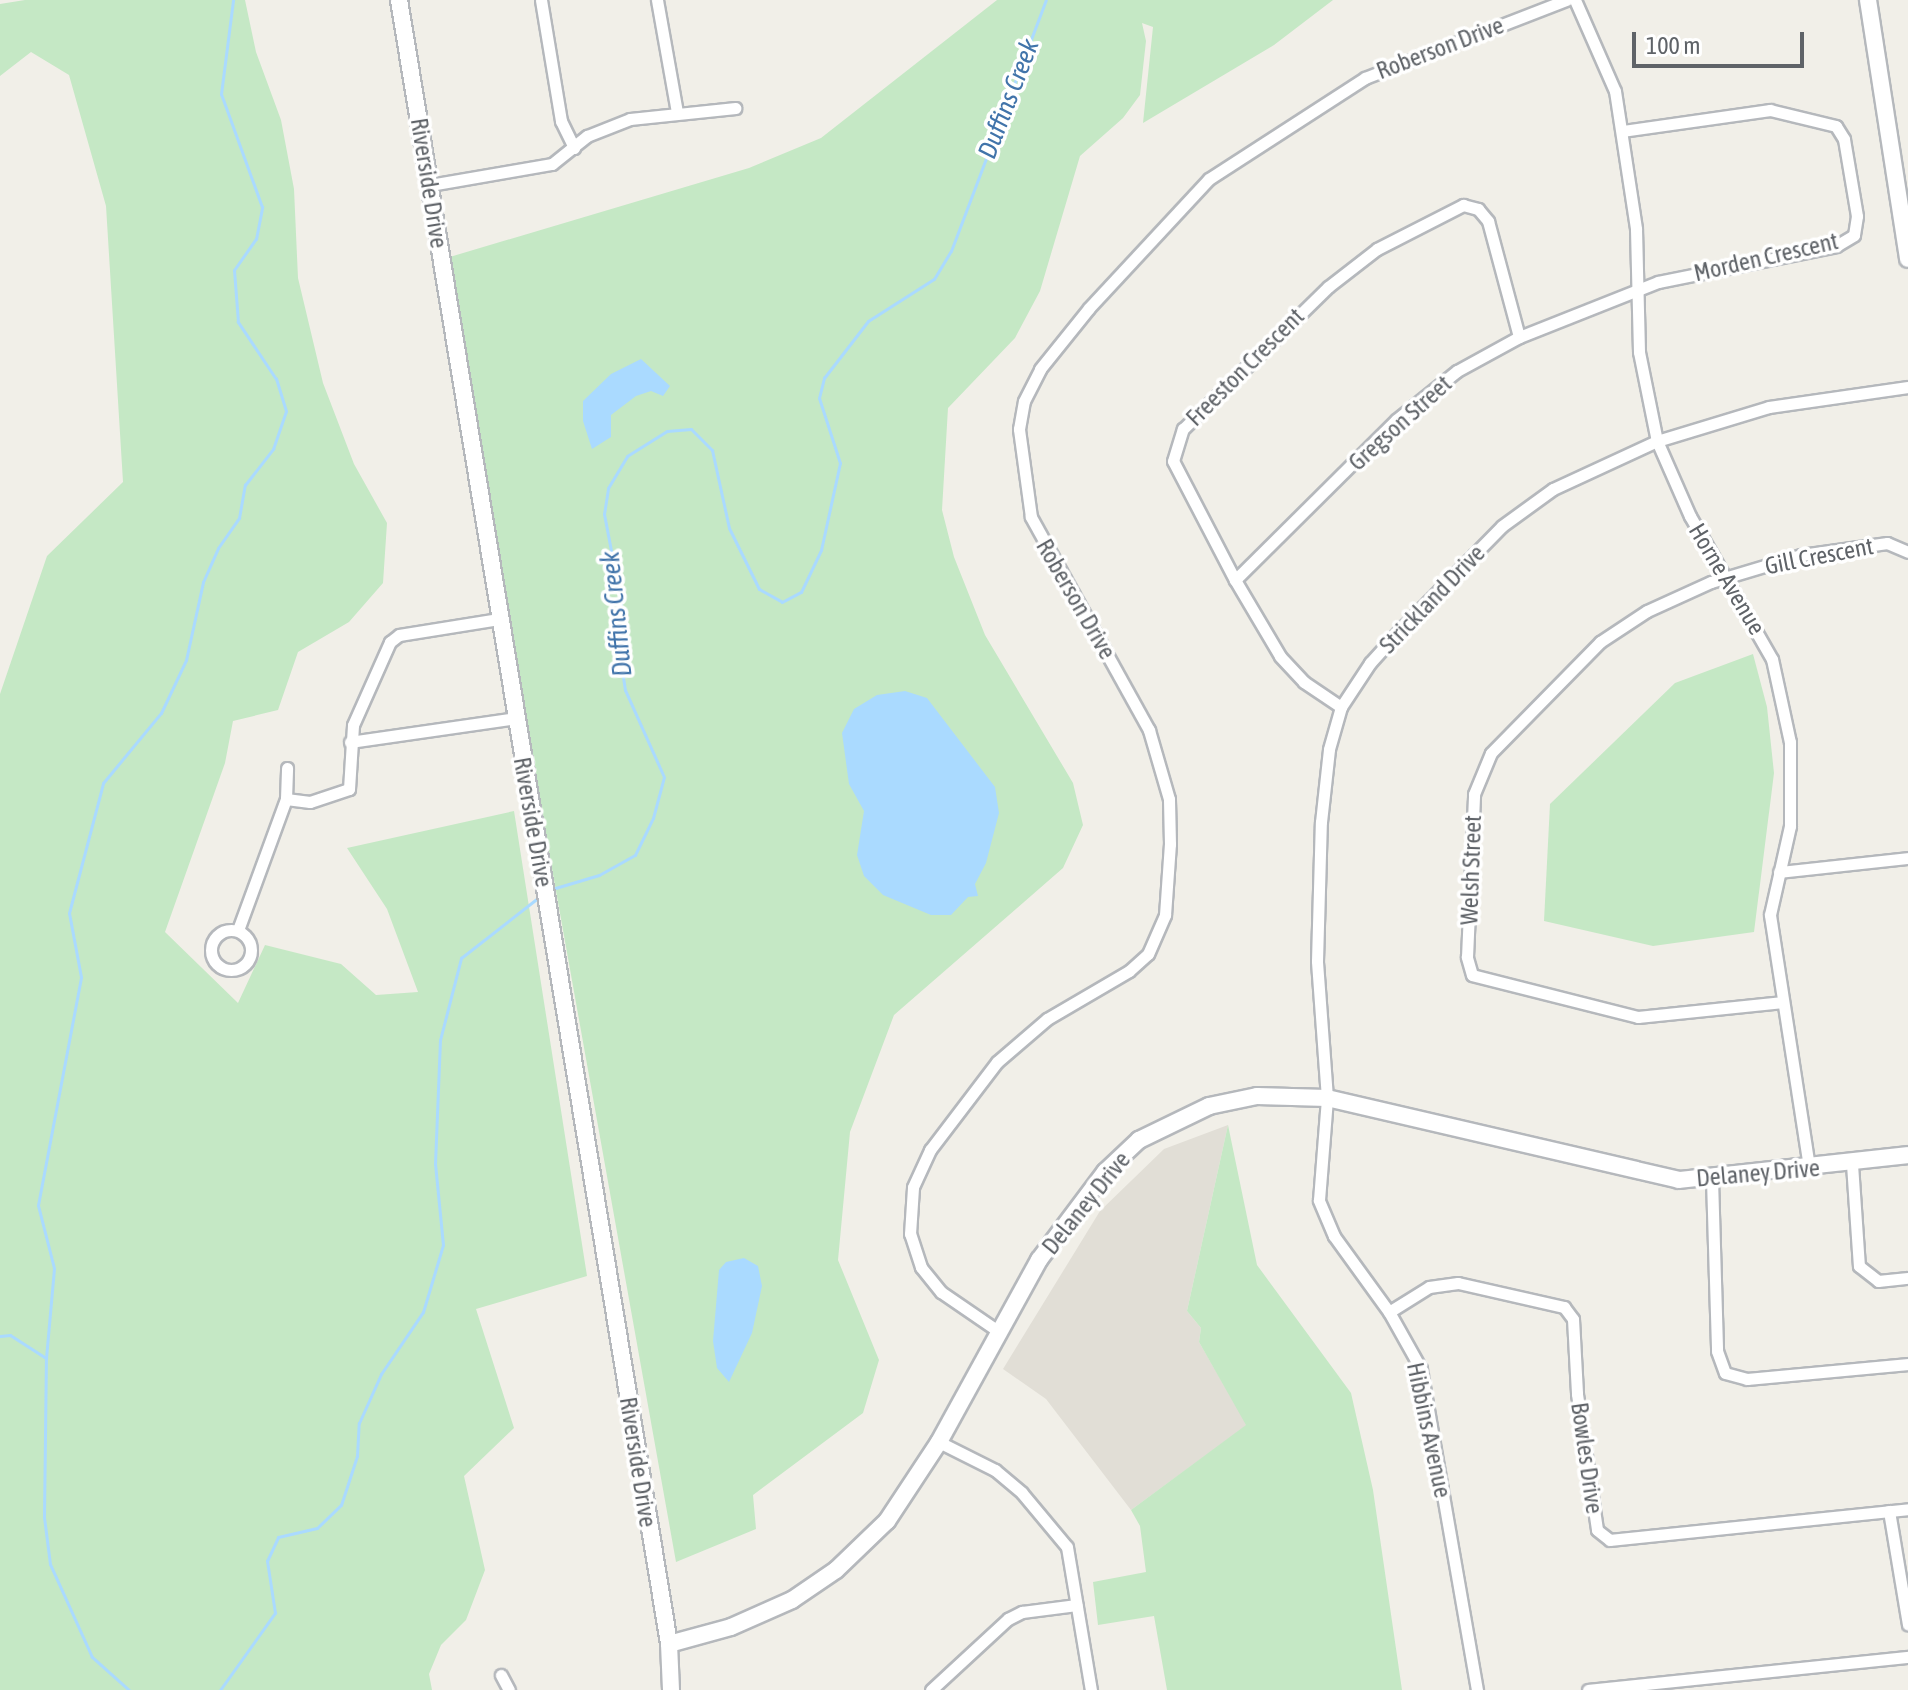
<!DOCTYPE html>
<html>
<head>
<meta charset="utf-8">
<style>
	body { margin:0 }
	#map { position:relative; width:1908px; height:1690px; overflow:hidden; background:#f1efe8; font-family:"Asap Condensed",sans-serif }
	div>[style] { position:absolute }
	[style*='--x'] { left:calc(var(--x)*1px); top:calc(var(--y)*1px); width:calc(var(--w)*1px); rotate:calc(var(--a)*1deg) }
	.education>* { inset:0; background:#e1ded6 }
	.green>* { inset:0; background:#c5e8c5 }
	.water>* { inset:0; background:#aadaff }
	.stream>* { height:3px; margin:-1.5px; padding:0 1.5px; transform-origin:1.5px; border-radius:1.5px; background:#aadaff }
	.roads { filter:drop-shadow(2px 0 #b5b8bc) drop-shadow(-2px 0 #b5b8bc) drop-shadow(0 2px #b5b8bc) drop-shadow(0 -2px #b5b8bc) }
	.street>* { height:11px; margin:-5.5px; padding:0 5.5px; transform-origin:5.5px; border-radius:5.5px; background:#fff }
	.street>.ring { margin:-5.5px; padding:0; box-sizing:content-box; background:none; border:11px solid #fff; border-radius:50% }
	.secondary>* { height:16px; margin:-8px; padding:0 8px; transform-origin:8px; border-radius:8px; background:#fff }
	span { translate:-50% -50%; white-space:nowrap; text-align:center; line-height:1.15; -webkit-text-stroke:7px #fff; paint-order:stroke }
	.street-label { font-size:24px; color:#5f6368 }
	.water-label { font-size:26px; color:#4174aa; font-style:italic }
	.scale { position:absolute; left:1632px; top:32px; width:172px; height:36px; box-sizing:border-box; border:4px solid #5f6368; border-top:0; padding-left:10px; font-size:24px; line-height:28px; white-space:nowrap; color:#5f6368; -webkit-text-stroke:6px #fff; paint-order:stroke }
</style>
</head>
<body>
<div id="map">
	<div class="education">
		<i style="clip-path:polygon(1228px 1125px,1187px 1311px,1201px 1328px,1199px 1342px,1247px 1425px,1131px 1510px,1046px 1399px,1003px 1369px,1100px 1211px,1164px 1149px)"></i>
	</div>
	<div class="green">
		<i style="clip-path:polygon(25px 0,245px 0,256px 52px,281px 120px,294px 189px,298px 278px,323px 383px,354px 464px,387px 523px,383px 583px,349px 622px,298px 652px,278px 710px,233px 721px,225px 763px,165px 932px,238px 1003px,265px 945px,341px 964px,376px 995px,418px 992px,387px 909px,347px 848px,514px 811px,587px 1276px,476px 1309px,514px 1428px,464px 1476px,485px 1570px,466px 1620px,441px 1645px,429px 1674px,432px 1690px,0 1690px,0 694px,47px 556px,123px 482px,106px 206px,69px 75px,31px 52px,0 76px,0 4px)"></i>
		<i style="clip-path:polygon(997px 0,1333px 0,1274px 45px,1143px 123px,1153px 27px,1142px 23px,1146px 41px,1140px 95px,1123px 118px,1080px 156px,1040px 291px,1015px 338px,948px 408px,942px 510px,954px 557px,985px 635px,1073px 783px,1083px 825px,1063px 868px,894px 1015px,850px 1132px,838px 1260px,879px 1360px,863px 1413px,753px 1495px,756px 1529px,676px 1562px,443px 259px,749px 168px,821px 138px)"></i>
		<i style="clip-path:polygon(1753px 654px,1767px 707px,1774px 773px,1754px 932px,1653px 946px,1544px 921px,1550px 804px,1675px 683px)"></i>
		<i style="clip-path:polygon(1228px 1125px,1257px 1265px,1351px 1393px,1373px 1490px,1402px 1690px,1167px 1690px,1154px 1616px,1098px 1625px,1093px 1582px,1146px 1572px,1140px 1526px,1131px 1510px,1246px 1425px,1199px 1342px,1201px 1328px,1187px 1311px)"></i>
	</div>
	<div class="water">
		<i style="clip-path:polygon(641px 359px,670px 386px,663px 396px,651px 391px,636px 396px,611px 415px,611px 437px,592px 449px,583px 421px,583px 401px,611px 374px)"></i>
		<i style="clip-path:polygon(905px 691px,927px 698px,995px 787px,999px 813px,986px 863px,975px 884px,978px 896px,968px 897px,951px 915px,931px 915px,883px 895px,864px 876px,857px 855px,864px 811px,849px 784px,842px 733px,854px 709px,877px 695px)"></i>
		<i style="clip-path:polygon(744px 1258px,758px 1266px,762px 1286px,752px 1333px,729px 1382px,717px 1368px,713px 1341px,719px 1270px,726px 1262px)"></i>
	</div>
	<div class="stream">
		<i style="--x:552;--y:889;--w:49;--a:-16.6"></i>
		<i style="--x:599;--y:875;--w:41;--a:-29.1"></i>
		<i style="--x:635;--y:855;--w:41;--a:-64.1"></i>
		<i style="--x:653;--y:818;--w:42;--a:-75"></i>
		<i style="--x:664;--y:777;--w:95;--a:-114.1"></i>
		<i style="--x:625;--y:690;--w:46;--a:-98.8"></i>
		<i style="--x:618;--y:645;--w:42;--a:-85.9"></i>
		<i style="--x:621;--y:603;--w:91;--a:-100.8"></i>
		<i style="--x:604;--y:514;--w:26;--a:-81"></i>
		<i style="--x:608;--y:488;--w:37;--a:-59"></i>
		<i style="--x:627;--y:456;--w:47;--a:-32"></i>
		<i style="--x:667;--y:431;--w:24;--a:-5"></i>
		<i style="--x:691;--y:429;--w:30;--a:45"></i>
		<i style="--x:712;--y:450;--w:80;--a:77.7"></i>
		<i style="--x:729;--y:528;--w:68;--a:63.8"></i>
		<i style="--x:759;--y:589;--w:26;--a:29"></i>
		<i style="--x:782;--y:602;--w:21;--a:-28"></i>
		<i style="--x:801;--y:592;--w:47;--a:-64.5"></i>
		<i style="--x:821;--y:550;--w:89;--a:-77.7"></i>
		<i style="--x:840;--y:463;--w:68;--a:-107.9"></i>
		<i style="--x:819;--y:398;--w:21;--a:-76"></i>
		<i style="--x:824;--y:378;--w:72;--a:-52.3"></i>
		<i style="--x:868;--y:321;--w:78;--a:-32.5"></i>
		<i style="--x:934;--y:279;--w:33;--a:-59"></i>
		<i style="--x:951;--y:251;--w:268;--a:-69.3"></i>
		<i style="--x:0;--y:1336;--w:10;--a:-6"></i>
		<i style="--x:10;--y:1335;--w:43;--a:32.6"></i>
		<i style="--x:129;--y:1690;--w:50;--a:-138.3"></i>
		<i style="--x:92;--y:1657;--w:102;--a:-114.3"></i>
		<i style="--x:50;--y:1564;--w:47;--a:-97.3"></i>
		<i style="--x:44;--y:1517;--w:159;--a:-89.3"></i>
		<i style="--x:46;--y:1358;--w:90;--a:-84.9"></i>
		<i style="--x:54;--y:1268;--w:65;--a:-104.3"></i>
		<i style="--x:38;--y:1205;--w:232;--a:-79.3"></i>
		<i style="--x:81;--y:977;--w:65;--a:-100.6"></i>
		<i style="--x:69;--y:913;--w:134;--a:-75.3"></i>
		<i style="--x:103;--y:783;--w:91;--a:-50.4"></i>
		<i style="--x:161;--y:713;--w:59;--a:-64.7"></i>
		<i style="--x:186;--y:660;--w:80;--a:-77.7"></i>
		<i style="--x:203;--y:582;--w:37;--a:-66"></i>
		<i style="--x:218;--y:548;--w:37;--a:-55"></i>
		<i style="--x:239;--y:518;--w:34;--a:-80"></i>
		<i style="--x:245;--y:485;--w:46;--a:-52.1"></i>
		<i style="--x:273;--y:449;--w:40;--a:-71.1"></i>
		<i style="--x:286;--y:411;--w:34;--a:-107"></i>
		<i style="--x:276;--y:379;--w:69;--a:-123.7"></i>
		<i style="--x:238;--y:322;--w:52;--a:-94.4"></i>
		<i style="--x:234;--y:270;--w:38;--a:-55"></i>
		<i style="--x:256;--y:239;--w:33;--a:-79"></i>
		<i style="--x:262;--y:207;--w:120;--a:-109.9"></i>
		<i style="--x:221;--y:94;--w:95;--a:-82.7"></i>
		<i style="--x:220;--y:1690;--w:95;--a:-54.5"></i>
		<i style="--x:275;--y:1613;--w:53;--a:-98.7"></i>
		<i style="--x:267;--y:1561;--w:26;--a:-65"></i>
		<i style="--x:278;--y:1537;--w:40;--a:-13"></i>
		<i style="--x:317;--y:1528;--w:33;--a:-44"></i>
		<i style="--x:341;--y:1505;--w:52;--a:-71.9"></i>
		<i style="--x:357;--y:1456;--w:33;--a:-87"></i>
		<i style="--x:359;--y:1423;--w:54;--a:-65.8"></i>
		<i style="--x:381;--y:1374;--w:75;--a:-55.9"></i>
		<i style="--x:423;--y:1312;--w:70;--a:-73.4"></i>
		<i style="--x:443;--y:1245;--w:81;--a:-95.6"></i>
		<i style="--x:435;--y:1164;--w:124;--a:-87.7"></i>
		<i style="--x:440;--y:1040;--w:85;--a:-75.6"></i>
		<i style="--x:461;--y:958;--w:99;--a:-38"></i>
	</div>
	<div class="roads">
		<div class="street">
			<i style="--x:541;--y:0;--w:123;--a:80.6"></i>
			<i style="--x:561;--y:121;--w:30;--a:64"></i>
			<i style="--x:657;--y:0;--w:114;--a:79.9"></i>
			<i style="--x:1575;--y:0;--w:99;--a:66.3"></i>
			<i style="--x:1615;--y:91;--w:140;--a:81.3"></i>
			<i style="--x:1636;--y:229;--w:123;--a:88.6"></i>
			<i style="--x:1639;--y:352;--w:91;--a:78.6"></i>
			<i style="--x:1657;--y:441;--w:82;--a:66.3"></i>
			<i style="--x:1690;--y:516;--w:165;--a:60.2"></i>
			<i style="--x:1772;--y:659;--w:85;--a:77.8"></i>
			<i style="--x:1790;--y:742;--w:84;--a:90"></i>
			<i style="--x:1790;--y:826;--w:91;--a:102.7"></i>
			<i style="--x:1770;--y:915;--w:256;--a:81.2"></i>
			<i style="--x:430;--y:185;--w:124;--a:-9.8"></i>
			<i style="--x:552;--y:164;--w:45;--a:-38.7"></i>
			<i style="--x:587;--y:136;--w:46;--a:-21.6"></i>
			<i style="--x:630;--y:119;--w:106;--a:-6"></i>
			<i style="--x:1235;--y:580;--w:227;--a:-44.8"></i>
			<i style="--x:1396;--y:420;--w:78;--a:-38.8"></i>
			<i style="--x:1457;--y:371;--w:71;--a:-28.7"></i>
			<i style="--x:1519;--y:337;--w:149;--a:-21.6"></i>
			<i style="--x:1658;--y:282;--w:182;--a:-11.4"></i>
			<i style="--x:1836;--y:246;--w:21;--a:-31"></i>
			<i style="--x:1854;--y:235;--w:19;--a:-81"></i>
			<i style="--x:1857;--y:216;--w:78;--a:-99.6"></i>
			<i style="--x:1844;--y:139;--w:15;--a:-122"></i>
			<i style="--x:1836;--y:126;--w:68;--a:-166.4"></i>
			<i style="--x:1770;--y:110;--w:148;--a:171.9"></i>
			<i style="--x:1341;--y:707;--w:45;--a:-146"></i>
			<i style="--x:1304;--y:682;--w:35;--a:-133"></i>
			<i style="--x:1280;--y:656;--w:88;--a:-120.6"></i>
			<i style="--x:1235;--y:580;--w:134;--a:-117.5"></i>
			<i style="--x:1173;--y:461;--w:34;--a:-73"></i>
			<i style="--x:1183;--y:429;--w:203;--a:-44.4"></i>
			<i style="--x:1328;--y:287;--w:62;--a:-37.8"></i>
			<i style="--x:1377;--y:249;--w:97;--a:-27.1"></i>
			<i style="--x:1463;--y:205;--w:16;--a:15"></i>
			<i style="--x:1478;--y:209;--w:16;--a:50"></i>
			<i style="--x:1488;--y:221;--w:120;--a:75"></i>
			<i style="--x:350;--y:742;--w:168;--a:-8.2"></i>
			<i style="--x:286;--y:799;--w:31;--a:-88"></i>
			<i style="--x:1779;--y:872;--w:130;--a:-6.2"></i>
			<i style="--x:238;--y:930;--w:140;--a:-69.9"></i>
			<i style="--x:286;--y:799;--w:24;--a:7"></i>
			<i style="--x:310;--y:802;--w:41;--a:-18.4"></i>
			<i style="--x:349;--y:789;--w:64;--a:-86.4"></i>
			<i style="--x:353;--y:725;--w:91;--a:-66"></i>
			<i style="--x:390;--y:642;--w:11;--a:-38"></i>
			<i style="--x:399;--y:635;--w:101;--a:-9.1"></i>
			<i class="ring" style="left:211px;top:930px;width:29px;height:29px"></i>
			<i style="--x:1783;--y:1002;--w:146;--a:174.1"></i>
			<i style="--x:1638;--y:1017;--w:171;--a:-165.8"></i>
			<i style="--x:1472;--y:975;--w:19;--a:-106"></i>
			<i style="--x:1467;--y:957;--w:163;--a:-87.5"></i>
			<i style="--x:1474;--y:794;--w:44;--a:-67.5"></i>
			<i style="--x:1491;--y:753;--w:156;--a:-45.5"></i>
			<i style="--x:1600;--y:642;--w:56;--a:-33.4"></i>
			<i style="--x:1647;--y:611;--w:70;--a:-24.4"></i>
			<i style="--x:1711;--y:582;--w:94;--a:-16.7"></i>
			<i style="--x:1801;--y:555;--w:87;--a:-7.9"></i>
			<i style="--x:1887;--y:543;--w:23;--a:23"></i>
			<i style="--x:1852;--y:1164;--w:102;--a:86.1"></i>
			<i style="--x:1859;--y:1266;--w:24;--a:38"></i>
			<i style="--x:1878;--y:1281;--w:30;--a:-6"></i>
			<i style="--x:1712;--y:1179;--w:172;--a:88.3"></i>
			<i style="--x:1717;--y:1351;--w:23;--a:70"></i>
			<i style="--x:1725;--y:1373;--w:23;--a:15"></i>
			<i style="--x:1747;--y:1379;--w:162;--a:-5.3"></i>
			<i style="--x:1389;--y:1312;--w:47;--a:-32"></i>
			<i style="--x:1429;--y:1287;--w:29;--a:-8"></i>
			<i style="--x:1458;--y:1283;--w:109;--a:12.8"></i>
			<i style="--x:1564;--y:1307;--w:15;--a:53"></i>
			<i style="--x:1573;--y:1319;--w:75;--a:86.9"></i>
			<i style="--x:1577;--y:1394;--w:137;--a:81.6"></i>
			<i style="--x:1597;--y:1530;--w:16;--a:38"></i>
			<i style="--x:1610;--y:1540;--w:300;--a:-5.9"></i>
			<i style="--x:998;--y:1331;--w:69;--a:-145.6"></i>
			<i style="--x:941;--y:1292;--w:32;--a:-129"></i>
			<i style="--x:921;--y:1267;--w:35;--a:-108"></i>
			<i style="--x:910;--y:1234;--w:47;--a:-86.3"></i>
			<i style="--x:913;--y:1187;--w:41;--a:-65.3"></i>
			<i style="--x:930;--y:1150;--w:111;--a:-52.7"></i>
			<i style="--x:997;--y:1062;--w:66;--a:-40.7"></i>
			<i style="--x:1047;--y:1019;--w:95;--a:-30.3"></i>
			<i style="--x:1129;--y:971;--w:25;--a:-42"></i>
			<i style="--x:1148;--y:954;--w:43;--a:-66.4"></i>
			<i style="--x:1165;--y:915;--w:71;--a:-86"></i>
			<i style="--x:1170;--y:844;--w:45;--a:-91.3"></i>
			<i style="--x:1169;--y:799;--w:72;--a:-106.2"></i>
			<i style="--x:1149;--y:730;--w:244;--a:-119"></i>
			<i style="--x:1031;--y:517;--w:89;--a:-97.8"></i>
			<i style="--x:1019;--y:429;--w:28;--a:-80"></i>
			<i style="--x:1024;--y:401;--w:36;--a:-63"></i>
			<i style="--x:1040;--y:369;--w:78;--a:-51.2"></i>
			<i style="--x:1089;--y:308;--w:176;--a:-47.1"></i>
			<i style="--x:1209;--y:179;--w:186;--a:-32.9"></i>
			<i style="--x:1365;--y:78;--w:216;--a:-21.2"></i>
			<i style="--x:939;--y:1442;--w:63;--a:26.6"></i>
			<i style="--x:995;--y:1470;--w:35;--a:40"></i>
			<i style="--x:1022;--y:1493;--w:70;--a:50.2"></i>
			<i style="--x:1067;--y:1547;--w:145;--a:80.5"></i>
			<i style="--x:1889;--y:1511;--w:115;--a:80.5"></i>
			<i style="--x:501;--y:1675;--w:17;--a:62"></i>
			<i style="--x:931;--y:1690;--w:105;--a:-42.7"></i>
			<i style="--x:1008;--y:1619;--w:16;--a:-27"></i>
			<i style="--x:1022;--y:1612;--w:55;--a:-7.3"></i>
			<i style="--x:1477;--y:1690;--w:326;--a:-99.9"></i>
			<i style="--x:1421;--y:1369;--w:65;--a:-119.3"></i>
			<i style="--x:1389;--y:1312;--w:94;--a:-125.9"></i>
			<i style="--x:1334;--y:1236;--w:39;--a:-113"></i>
			<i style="--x:1319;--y:1200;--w:102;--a:-85.5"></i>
			<i style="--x:1327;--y:1098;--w:137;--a:-94.2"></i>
			<i style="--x:1317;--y:961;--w:139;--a:-88.4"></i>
			<i style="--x:1321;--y:822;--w:73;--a:-83.7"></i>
			<i style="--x:1329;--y:749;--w:44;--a:-74.1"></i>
			<i style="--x:1341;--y:707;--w:53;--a:-56.6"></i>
			<i style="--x:1370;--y:663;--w:42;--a:-47.9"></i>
			<i style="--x:1398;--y:632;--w:148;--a:-45.5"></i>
			<i style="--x:1502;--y:526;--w:63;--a:-36"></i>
			<i style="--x:1553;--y:489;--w:115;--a:-24.8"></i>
			<i style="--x:1657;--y:441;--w:117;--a:-16.9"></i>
			<i style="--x:1769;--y:407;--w:140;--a:-8.2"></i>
			<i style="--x:1588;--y:1690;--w:322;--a:-5.9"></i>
		</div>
		<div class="secondary">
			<i style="--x:399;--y:0;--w:1666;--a:80.67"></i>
			<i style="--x:669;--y:1644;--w:46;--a:87.5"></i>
			<i style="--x:1868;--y:0;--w:262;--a:81.2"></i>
			<i style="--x:669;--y:1644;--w:64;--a:-15.3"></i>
			<i style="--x:731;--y:1627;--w:67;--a:-23.9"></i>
			<i style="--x:792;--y:1600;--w:53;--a:-34.3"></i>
			<i style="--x:836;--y:1570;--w:71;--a:-43.9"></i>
			<i style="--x:887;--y:1521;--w:95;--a:-56.6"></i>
			<i style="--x:939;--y:1442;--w:208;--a:-61.2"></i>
			<i style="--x:1039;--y:1260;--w:110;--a:-53.1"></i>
			<i style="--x:1105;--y:1172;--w:47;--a:-43.3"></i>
			<i style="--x:1139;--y:1140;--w:78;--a:-25.9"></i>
			<i style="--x:1209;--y:1106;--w:49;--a:-11.8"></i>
			<i style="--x:1257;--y:1096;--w:70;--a:1.6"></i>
			<i style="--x:1327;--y:1098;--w:361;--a:13.1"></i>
			<i style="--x:1679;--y:1180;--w:230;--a:-6.2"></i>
		</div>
	</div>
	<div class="street-label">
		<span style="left:1440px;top:48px;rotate:-21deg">Roberson Drive</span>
		<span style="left:429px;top:183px;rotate:81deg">Riverside Drive</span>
		<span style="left:1766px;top:257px;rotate:-13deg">Morden Crescent</span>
		<span style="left:1245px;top:367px;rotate:-45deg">Freeston Crescent</span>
		<span style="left:1400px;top:423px;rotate:-42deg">Gregson Street</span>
		<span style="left:1819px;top:556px;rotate:-11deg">Gill Crescent</span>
		<span style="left:1727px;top:579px;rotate:59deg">Horne Avenue</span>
		<span style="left:1076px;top:599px;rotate:60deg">Roberson Drive</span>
		<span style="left:1432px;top:599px;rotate:-46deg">Strickland Drive</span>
		<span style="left:533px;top:822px;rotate:80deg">Riverside Drive</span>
		<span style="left:1471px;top:870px;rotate:-88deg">Welsh Street</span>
		<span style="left:1758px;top:1173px;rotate:-5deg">Delaney Drive</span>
		<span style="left:1086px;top:1203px;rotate:-51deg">Delaney Drive</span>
		<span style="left:1429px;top:1430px;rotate:78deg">Hibbins Avenue</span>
		<span style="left:1587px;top:1458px;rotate:82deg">Bowles Drive</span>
		<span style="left:638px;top:1462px;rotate:81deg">Riverside Drive</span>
	</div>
	<div class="water-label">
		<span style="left:1009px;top:99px;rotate:-69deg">Duffins Creek</span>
		<span style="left:617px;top:614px;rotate:-96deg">Duffins Creek</span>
	</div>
	<div class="scale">100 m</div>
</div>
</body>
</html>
